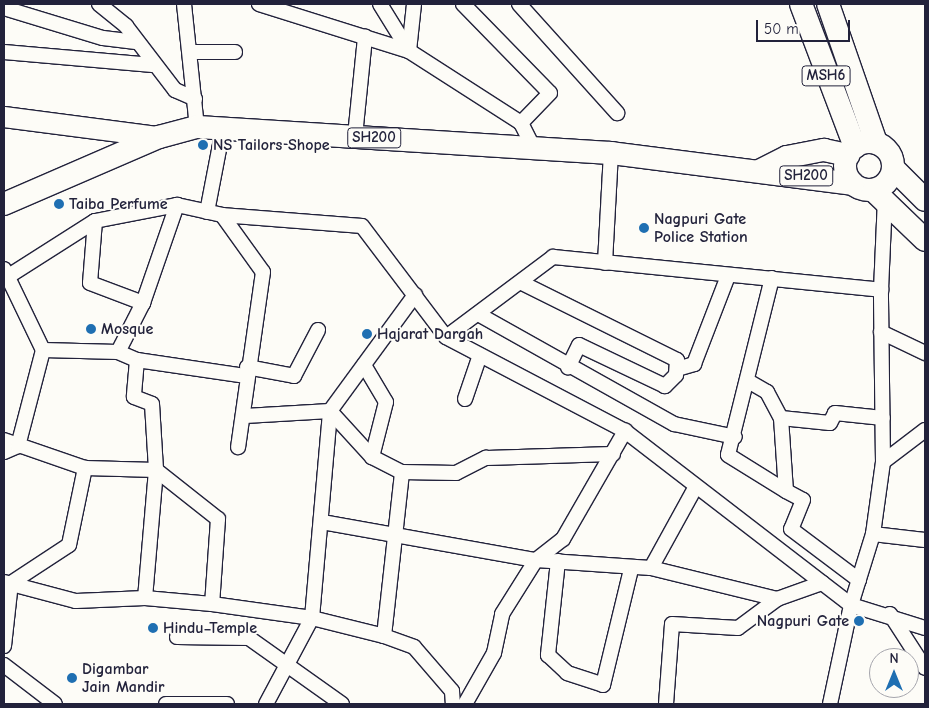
<!DOCTYPE html>
<html>
<head>
<meta charset="utf-8">
<style>
	body { margin:0 }
	#map { position:relative; width:929px; height:708px; overflow:hidden; background:#fdfcf7; font-family:"Comic Neue",sans-serif }
	div>[style] { position:absolute }
	[style*='--x'] { left:calc(var(--x)*1px); top:calc(var(--y)*1px); width:calc(var(--w)*1px); rotate:calc(var(--a)*1deg) }
	.roads { filter:drop-shadow(1px 0 #22223b) drop-shadow(-1px 0 #22223b) drop-shadow(0 1px #22223b) drop-shadow(0 -1px #22223b) }
	.street>* { height:14px; margin:-7px; padding:0 7px; transform-origin:7px; border-radius:7px; background:#fdfcf7 }
	.secondary>* { height:20px; margin:-10px; padding:0 10px; transform-origin:10px; border-radius:10px; background:#fdfcf7 }
	.primary>* { height:22px; margin:-11px; padding:0 11px; transform-origin:11px; border-radius:11px; background:#fdfcf7 }
	.primary>.ring { margin:-11px; padding:0; box-sizing:content-box; background:none; border:22px solid #fdfcf7; border-radius:50% }
	.dots>* { width:14px; height:14px; translate:-50% -50%; box-sizing:border-box; border:2px solid #fdfcf7; border-radius:50% }
	span { translate:-50% -50%; white-space:nowrap; text-align:center; line-height:1.15; -webkit-text-stroke:4px #fdfcf7; paint-order:stroke }
	.shield-label span { padding:1px 4px; background:#fdfcf7; border:1px solid; border-radius:4px; -webkit-text-stroke-width:0 }
	.shield-label { font-size:15px; color:#22223b; font-weight:700 }
	.poi-label { font-size:16px; color:#22223b; font-weight:700 }
	.left { translate:0 -50%; text-align:left }
	.right { translate:-100% -50%; text-align:right }
	.frame { position:absolute; inset:0; border:5px solid #22223b; pointer-events:none }
	.north { position:absolute; left:869px; top:648px; width:50px; height:50px; box-sizing:border-box; background:#fdfcf7; border:1px solid #a5a5ac; border-radius:50%; rotate:0deg; font-size:14px; font-weight:700; line-height:20px; text-align:center; color:#22223b }
	.north::after { content:''; display:block; margin:auto; width:18px; height:22px; background:#1f6fb2; clip-path:polygon(50% 0,100% 100%,50% 72%,0 100%) }
	.scale { position:absolute; left:756px; top:20px; width:94px; height:22px; box-sizing:border-box; border:2px solid #22223b; border-top:0; padding-left:6px; font-size:15px; line-height:18px; white-space:nowrap; color:#22223b; -webkit-text-stroke:4px #fdfcf7; paint-order:stroke }
</style>
</head>
<body>
<div id="map">
	<div class="roads">
		<div class="street">
			<i style="--x:99;--y:4;--w:35;--a:39"></i>
			<i style="--x:126;--y:26;--w:81;--a:52.6"></i>
			<i style="--x:175;--y:90;--w:22;--a:24"></i>
			<i style="--x:184;--y:4;--w:124;--a:84"></i>
			<i style="--x:259;--y:4;--w:157;--a:17.4"></i>
			<i style="--x:409;--y:51;--w:133;--a:32.7"></i>
			<i style="--x:521;--y:123;--w:27;--a:63"></i>
			<i style="--x:380;--y:4;--w:55;--a:58.3"></i>
			<i style="--x:463;--y:4;--w:124;--a:45.7"></i>
			<i style="--x:550;--y:93;--w:42;--a:134"></i>
			<i style="--x:519;--y:4;--w:147;--a:48"></i>
			<i style="--x:4;--y:8;--w:103;--a:16.9"></i>
			<i style="--x:103;--y:38;--w:33;--a:7"></i>
			<i style="--x:409;--y:51;--w:47;--a:-83.9"></i>
			<i style="--x:4;--y:52;--w:149;--a:5"></i>
			<i style="--x:190;--y:52;--w:45;--a:0"></i>
			<i style="--x:355;--y:136;--w:100;--a:-84.2"></i>
			<i style="--x:207;--y:212;--w:85;--a:-79.1"></i>
			<i style="--x:222;--y:215;--w:70;--a:54.3"></i>
			<i style="--x:263;--y:272;--w:177;--a:98.1"></i>
			<i style="--x:95;--y:221;--w:62;--a:94.6"></i>
			<i style="--x:90;--y:283;--w:57;--a:20.7"></i>
			<i style="--x:605;--y:263;--w:110;--a:-86.9"></i>
			<i style="--x:4;--y:269;--w:90;--a:64.3"></i>
			<i style="--x:43;--y:350;--w:75;--a:1.5"></i>
			<i style="--x:118;--y:352;--w:21;--a:23"></i>
			<i style="--x:137;--y:360;--w:109;--a:8.4"></i>
			<i style="--x:772;--y:278;--w:182;--a:104"></i>
			<i style="--x:728;--y:455;--w:68;--a:31.8"></i>
			<i style="--x:4;--y:279;--w:108;--a:-32.5"></i>
			<i style="--x:95;--y:221;--w:84;--a:-11"></i>
			<i style="--x:177;--y:205;--w:46;--a:12.5"></i>
			<i style="--x:222;--y:215;--w:140;--a:4.5"></i>
			<i style="--x:362;--y:226;--w:139;--a:52.9"></i>
			<i style="--x:446;--y:337;--w:202;--a:27.7"></i>
			<i style="--x:625;--y:431;--w:285;--a:37.6"></i>
			<i style="--x:851;--y:605;--w:77;--a:17.3"></i>
			<i style="--x:522;--y:283;--w:173;--a:26.4"></i>
			<i style="--x:677;--y:360;--w:15;--a:94"></i>
			<i style="--x:676;--y:375;--w:16;--a:135"></i>
			<i style="--x:665;--y:386;--w:95;--a:-154.5"></i>
			<i style="--x:579;--y:345;--w:25;--a:116"></i>
			<i style="--x:478;--y:314;--w:225;--a:29.3"></i>
			<i style="--x:674;--y:424;--w:62;--a:12"></i>
			<i style="--x:881;--y:332;--w:49;--a:25.5"></i>
			<i style="--x:446;--y:337;--w:134;--a:-36.8"></i>
			<i style="--x:553;--y:257;--w:330;--a:5.7"></i>
			<i style="--x:118;--y:352;--w:55;--a:-63"></i>
			<i style="--x:143;--y:303;--w:104;--a:-70.9"></i>
			<i style="--x:137;--y:360;--w:37;--a:95"></i>
			<i style="--x:134;--y:397;--w:19;--a:21"></i>
			<i style="--x:152;--y:404;--w:66;--a:86.5"></i>
			<i style="--x:156;--y:470;--w:128;--a:94.9"></i>
			<i style="--x:364;--y:365;--w:43;--a:59.3"></i>
			<i style="--x:386;--y:402;--w:57;--a:104.3"></i>
			<i style="--x:247;--y:367;--w:48;--a:10.8"></i>
			<i style="--x:294;--y:376;--w:52;--a:-62.4"></i>
			<i style="--x:677;--y:369;--w:18;--a:-16"></i>
			<i style="--x:694;--y:364;--w:94;--a:-68.9"></i>
			<i style="--x:748;--y:381;--w:22;--a:30"></i>
			<i style="--x:767;--y:392;--w:30;--a:62"></i>
			<i style="--x:781;--y:418;--w:73;--a:86.1"></i>
			<i style="--x:786;--y:491;--w:19;--a:28"></i>
			<i style="--x:803;--y:500;--w:31;--a:112"></i>
			<i style="--x:791;--y:529;--w:85;--a:36.9"></i>
			<i style="--x:465;--y:399;--w:46;--a:-71.2"></i>
			<i style="--x:245;--y:416;--w:85;--a:-3.4"></i>
			<i style="--x:330;--y:411;--w:62;--a:47.6"></i>
			<i style="--x:372;--y:457;--w:34;--a:27"></i>
			<i style="--x:402;--y:472;--w:54;--a:1.1"></i>
			<i style="--x:456;--y:473;--w:34;--a:-27"></i>
			<i style="--x:486;--y:458;--w:127;--a:-1.8"></i>
			<i style="--x:781;--y:418;--w:49;--a:5.8"></i>
			<i style="--x:830;--y:423;--w:11;--a:-63"></i>
			<i style="--x:835;--y:413;--w:48;--a:5.9"></i>
			<i style="--x:4;--y:440;--w:86;--a:19.1"></i>
			<i style="--x:85;--y:468;--w:71;--a:1.6"></i>
			<i style="--x:156;--y:470;--w:79;--a:38.3"></i>
			<i style="--x:218;--y:519;--w:85;--a:94"></i>
			<i style="--x:4;--y:452;--w:15;--a:-23"></i>
			<i style="--x:18;--y:446;--w:99;--a:-75.4"></i>
			<i style="--x:883;--y:462;--w:53;--a:-37.3"></i>
			<i style="--x:322;--y:522;--w:217;--a:10.1"></i>
			<i style="--x:536;--y:560;--w:115;--a:4"></i>
			<i style="--x:651;--y:568;--w:130;--a:13.8"></i>
			<i style="--x:777;--y:599;--w:48;--a:-19.6"></i>
			<i style="--x:873;--y:534;--w:52;--a:6.6"></i>
			<i style="--x:558;--y:561;--w:95;--a:96.1"></i>
			<i style="--x:548;--y:655;--w:26;--a:43"></i>
			<i style="--x:567;--y:673;--w:38;--a:18"></i>
			<i style="--x:603;--y:685;--w:119;--a:-76.4"></i>
			<i style="--x:651;--y:568;--w:91;--a:-61.2"></i>
			<i style="--x:4;--y:582;--w:74;--a:14.8"></i>
			<i style="--x:76;--y:601;--w:69;--a:-2.5"></i>
			<i style="--x:145;--y:598;--w:67;--a:5.1"></i>
			<i style="--x:212;--y:604;--w:101;--a:8"></i>
			<i style="--x:312;--y:618;--w:74;--a:14"></i>
			<i style="--x:384;--y:636;--w:32;--a:20"></i>
			<i style="--x:414;--y:647;--w:58;--a:49.2"></i>
			<i style="--x:452;--y:691;--w:13;--a:86"></i>
			<i style="--x:890;--y:614;--w:64;--a:57.1"></i>
			<i style="--x:384;--y:636;--w:165;--a:-83.7"></i>
			<i style="--x:177;--y:637;--w:72;--a:0.8"></i>
			<i style="--x:249;--y:638;--w:114;--a:35.4"></i>
			<i style="--x:4;--y:646;--w:63;--a:-83.7"></i>
			<i style="--x:11;--y:583;--w:69;--a:-33.2"></i>
			<i style="--x:69;--y:545;--w:79;--a:-78.3"></i>
			<i style="--x:4;--y:665;--w:64;--a:37.4"></i>
			<i style="--x:166;--y:704;--w:61;--a:0"></i>
			<i style="--x:266;--y:704;--w:98;--a:-61.9"></i>
			<i style="--x:312;--y:618;--w:208;--a:-85"></i>
			<i style="--x:330;--y:411;--w:144;--a:-53.8"></i>
			<i style="--x:465;--y:704;--w:59;--a:-60.4"></i>
			<i style="--x:494;--y:653;--w:40;--a:-78"></i>
			<i style="--x:502;--y:614;--w:64;--a:-57.8"></i>
			<i style="--x:536;--y:560;--w:34;--a:-38"></i>
			<i style="--x:563;--y:539;--w:125;--a:-60.1"></i>
			<i style="--x:666;--y:704;--w:80;--a:-85.7"></i>
			<i style="--x:672;--y:624;--w:66;--a:3.5"></i>
			<i style="--x:738;--y:628;--w:49;--a:-36.6"></i>
			<i style="--x:830;--y:704;--w:101;--a:-78"></i>
			<i style="--x:851;--y:605;--w:74;--a:-72.8"></i>
			<i style="--x:873;--y:534;--w:73;--a:-82.1"></i>
			<i style="--x:883;--y:462;--w:172;--a:-90.7"></i>
			<i style="--x:881;--y:290;--w:91;--a:-87.5"></i>
		</div>
		<div class="secondary">
			<i style="--x:4;--y:117;--w:156;--a:7.4"></i>
		</div>
		<div class="primary">
			<i style="--x:801;--y:4;--w:153;--a:69.3"></i>
			<i style="--x:828;--y:4;--w:147;--a:70.9"></i>
			<i class="ring" style="left:845px;top:142px;width:26px;height:26px"></i>
			<i style="--x:893;--y:168;--w:45;--a:45"></i>
			<i style="--x:759;--y:171;--w:31;--a:-27"></i>
			<i style="--x:787;--y:157;--w:38;--a:-11"></i>
			<i style="--x:824;--y:150;--w:25;--a:12"></i>
			<i style="--x:873;--y:190;--w:72;--a:43.9"></i>
			<i style="--x:4;--y:204;--w:169;--a:-23.4"></i>
			<i style="--x:159;--y:137;--w:39;--a:-15"></i>
			<i style="--x:197;--y:127;--w:415;--a:3.6"></i>
			<i style="--x:611;--y:153;--w:244;--a:7.3"></i>
		</div>
	</div>
	<div class="dots">
		<i style="left:203px;top:145px;background:#1f6fb2"></i>
		<i style="left:59px;top:204px;background:#1f6fb2"></i>
		<i style="left:644px;top:228px;background:#1f6fb2"></i>
		<i style="left:91px;top:329px;background:#1f6fb2"></i>
		<i style="left:367px;top:334px;background:#1f6fb2"></i>
		<i style="left:859px;top:621px;background:#1f6fb2"></i>
		<i style="left:153px;top:628px;background:#1f6fb2"></i>
		<i style="left:72px;top:678px;background:#1f6fb2"></i>
	</div>
	<div class="shield-label">
		<span style="left:826px;top:76px">MSH6</span>
		<span style="left:374px;top:138px">SH200</span>
		<span style="left:806px;top:176px">SH200</span>
	</div>
	<div class="poi-label">
		<span class="left" style="left:213px;top:145px">NS Tailors Shope</span>
		<span class="left" style="left:69px;top:204px">Taiba Perfume</span>
		<span class="left" style="left:654px;top:228px">Nagpuri Gate<br>Police Station</span>
		<span class="left" style="left:101px;top:329px">Mosque</span>
		<span class="left" style="left:377px;top:334px">Hajarat Dargah</span>
		<span class="right" style="left:849px;top:621px">Nagpuri Gate</span>
		<span class="left" style="left:163px;top:628px">Hindu Temple</span>
		<span class="left" style="left:82px;top:678px">Digambar<br>Jain Mandir</span>
	</div>
	<div class="frame"></div>
	<div class="north">N</div>
	<div class="scale">50 m</div>
</div>
</body>
</html>
